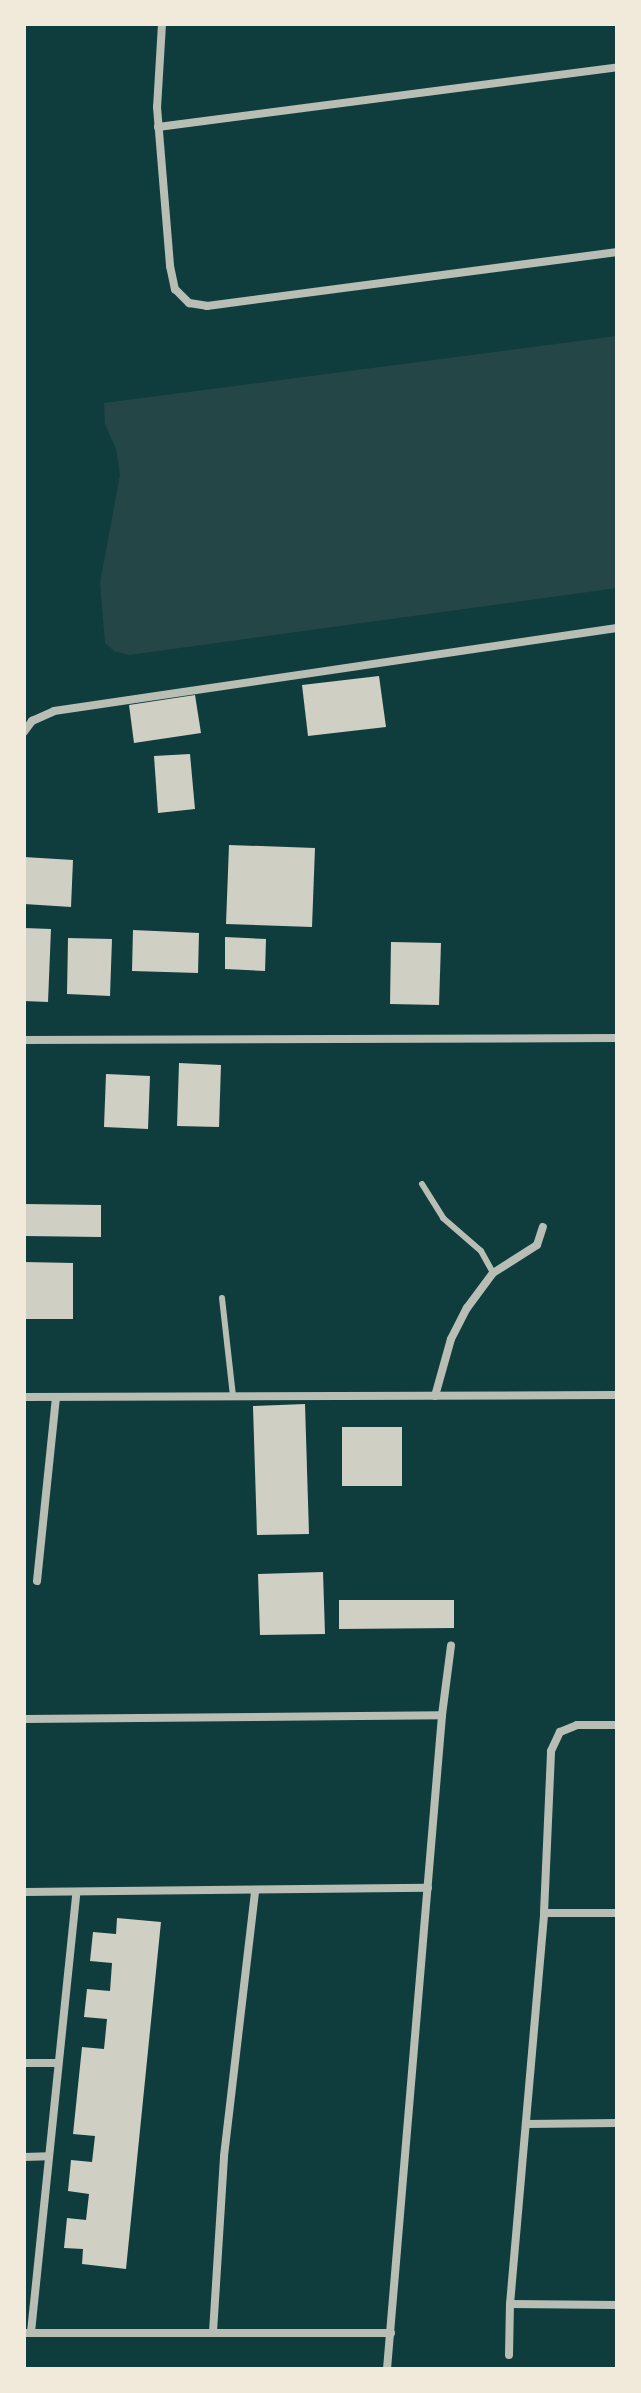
<!DOCTYPE html>
<html>
<head>
<meta charset="utf-8">
<style>
	body { margin:0 }
	#map { position:relative; width:641px; height:2393px; overflow:hidden; background:#0f3d3e; font-family:"Public Sans",sans-serif }
	div>[style] { position:absolute }
	[style*='--x'] { left:calc(var(--x)*1px); top:calc(var(--y)*1px); width:calc(var(--w)*1px); rotate:calc(var(--a)*1deg) }
	.green>* { inset:0; background:#244646 }
	.building>* { inset:0; background:#cfcfc3 }
	.service>* { height:6px; margin:-3px; padding:0 3px; transform-origin:3px; border-radius:3px; background:#b8beb3 }
	.minor>* { height:8px; margin:-4px; padding:0 4px; transform-origin:4px; border-radius:4px; background:#b8beb3 }
	span { translate:-50% -50%; white-space:nowrap; text-align:center; line-height:1.15; -webkit-text-stroke:7px #f1e9da; paint-order:stroke }
	.frame { position:absolute; inset:0; border:26px solid #f1e9da; pointer-events:none }
</style>
</head>
<body>
<div id="map">
	<div class="green">
		<i style="clip-path:polygon(617px 336px,617px 588px,129px 655px,114px 651px,105px 643px,100px 583px,120px 475px,116px 449px,105px 424px,104px 403px)"></i>
	</div>
	<div class="building">
		<i style="clip-path:polygon(379px 676px,386px 727px,308px 736px,302px 685px)"></i>
		<i style="clip-path:polygon(195px 695px,201px 733px,134px 743px,129px 705px)"></i>
		<i style="clip-path:polygon(190px 754px,195px 809px,158px 813px,154px 756px)"></i>
		<i style="clip-path:polygon(229px 845px,315px 848px,312px 927px,226px 924px)"></i>
		<i style="clip-path:polygon(24px 857px,73px 860px,71px 907px,24px 904px)"></i>
		<i style="clip-path:polygon(24px 928px,51px 929px,48px 1002px,24px 1001px)"></i>
		<i style="clip-path:polygon(133px 930px,199px 933px,198px 973px,132px 971px)"></i>
		<i style="clip-path:polygon(225px 937px,266px 939px,265px 971px,225px 969px)"></i>
		<i style="clip-path:polygon(68px 938px,112px 939px,110px 996px,67px 994px)"></i>
		<i style="clip-path:polygon(391px 942px,441px 943px,439px 1005px,390px 1004px)"></i>
		<i style="clip-path:polygon(179px 1063px,221px 1065px,219px 1127px,177px 1126px)"></i>
		<i style="clip-path:polygon(106px 1074px,150px 1076px,148px 1129px,104px 1127px)"></i>
		<i style="clip-path:polygon(24px 1204px,101px 1205px,101px 1237px,24px 1236px)"></i>
		<i style="clip-path:polygon(24px 1262px,73px 1263px,73px 1319px,24px 1319px)"></i>
		<i style="clip-path:polygon(305px 1404px,309px 1534px,257px 1535px,253px 1406px)"></i>
		<i style="clip-path:polygon(342px 1427px,402px 1427px,402px 1486px,342px 1486px)"></i>
		<i style="clip-path:polygon(323px 1572px,325px 1634px,260px 1635px,258px 1574px)"></i>
		<i style="clip-path:polygon(339px 1600px,454px 1600px,454px 1628px,339px 1629px)"></i>
		<i style="clip-path:polygon(117px 1918px,161px 1922px,126px 2269px,82px 2264px,83px 2249px,64px 2248px,67px 2218px,86px 2220px,89px 2194px,68px 2191px,71px 2160px,92px 2162px,95px 2136px,73px 2134px,82px 2047px,104px 2049px,107px 2019px,84px 2017px,87px 1989px,110px 1991px,112px 1963px,90px 1961px,93px 1932px,116px 1934px)"></i>
	</div>
	<div class="service">
		<i style="--x:422;--y:1184;--w:40;--a:58"></i>
		<i style="--x:443;--y:1218;--w:50;--a:41"></i>
		<i style="--x:481;--y:1251;--w:25;--a:61"></i>
		<i style="--x:222;--y:1298;--w:99;--a:83.6"></i>
	</div>
	<div class="minor">
		<i style="--x:162;--y:24;--w:83;--a:93.4"></i>
		<i style="--x:157;--y:107;--w:160;--a:85.3"></i>
		<i style="--x:170;--y:266;--w:24;--a:78"></i>
		<i style="--x:175;--y:289;--w:20;--a:45"></i>
		<i style="--x:189;--y:303;--w:18;--a:9"></i>
		<i style="--x:207;--y:306;--w:414;--a:-7.5"></i>
		<i style="--x:158;--y:127;--w:463;--a:-7.4"></i>
		<i style="--x:24;--y:732;--w:14;--a:-54"></i>
		<i style="--x:32;--y:721;--w:24;--a:-24"></i>
		<i style="--x:54;--y:711;--w:569;--a:-8.39"></i>
		<i style="--x:24;--y:1040;--w:593;--a:-0.19"></i>
		<i style="--x:435;--y:1396;--w:59;--a:-74.3"></i>
		<i style="--x:451;--y:1339;--w:35;--a:-63"></i>
		<i style="--x:467;--y:1308;--w:44;--a:-53.4"></i>
		<i style="--x:493;--y:1273;--w:52;--a:-32.5"></i>
		<i style="--x:537;--y:1245;--w:19;--a:-72"></i>
		<i style="--x:24;--y:1397;--w:593;--a:-0.19"></i>
		<i style="--x:37;--y:1581;--w:185;--a:-84.1"></i>
		<i style="--x:24;--y:1719;--w:418;--a:-0.5"></i>
		<i style="--x:24;--y:1892;--w:404;--a:-0.6"></i>
		<i style="--x:544;--y:1913;--w:73;--a:0"></i>
		<i style="--x:24;--y:2063;--w:33;--a:0"></i>
		<i style="--x:526;--y:2124;--w:91;--a:-0.6"></i>
		<i style="--x:24;--y:2157;--w:24;--a:-2"></i>
		<i style="--x:510;--y:2304;--w:107;--a:0.5"></i>
		<i style="--x:31;--y:2332;--w:441;--a:-84.1"></i>
		<i style="--x:213;--y:2332;--w:176;--a:-86.4"></i>
		<i style="--x:224;--y:2156;--w:267;--a:-83.3"></i>
		<i style="--x:24;--y:2333;--w:367;--a:0"></i>
		<i style="--x:509;--y:2355;--w:51;--a:-88.9"></i>
		<i style="--x:510;--y:2304;--w:392;--a:-85"></i>
		<i style="--x:544;--y:1913;--w:162;--a:-87.5"></i>
		<i style="--x:551;--y:1751;--w:21;--a:-65"></i>
		<i style="--x:560;--y:1732;--w:18;--a:-22"></i>
		<i style="--x:577;--y:1725;--w:40;--a:0"></i>
		<i style="--x:387;--y:2369;--w:656;--a:-85.19"></i>
		<i style="--x:442;--y:1715;--w:70;--a:-82.6"></i>
	</div>
	<div class="frame"></div>
</div>
</body>
</html>
